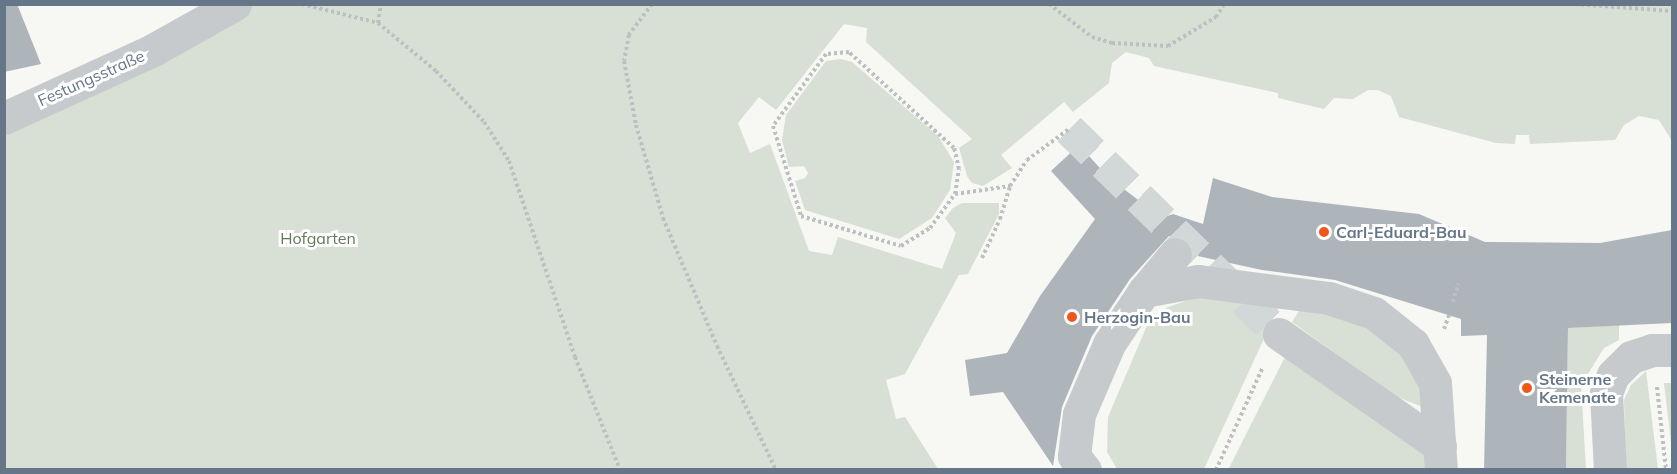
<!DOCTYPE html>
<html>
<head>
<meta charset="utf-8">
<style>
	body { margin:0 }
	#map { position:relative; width:1677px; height:474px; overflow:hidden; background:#f7f7f3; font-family:Mulish,sans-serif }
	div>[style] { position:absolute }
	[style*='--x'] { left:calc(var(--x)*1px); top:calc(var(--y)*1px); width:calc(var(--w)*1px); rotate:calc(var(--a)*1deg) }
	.green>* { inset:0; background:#d8dfd4 }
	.building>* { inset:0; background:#adb5bb }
	.minor-tunnel>* { height:33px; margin-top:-16.5px; transform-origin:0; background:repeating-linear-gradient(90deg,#d2d7d8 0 33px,transparent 0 49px) }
	.path>* { height:4px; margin-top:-2px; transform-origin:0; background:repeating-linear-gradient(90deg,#bdc0c2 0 3px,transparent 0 6px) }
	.minor>* { height:33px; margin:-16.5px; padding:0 16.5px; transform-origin:16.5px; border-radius:16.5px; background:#c6cacd }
	.dots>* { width:16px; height:16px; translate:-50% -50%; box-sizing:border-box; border:3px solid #fff; border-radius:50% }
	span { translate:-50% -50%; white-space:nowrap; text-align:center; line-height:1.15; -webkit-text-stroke:6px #fff; paint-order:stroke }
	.street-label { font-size:16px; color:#647687 }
	.poi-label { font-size:16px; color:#647687; font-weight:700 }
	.left { translate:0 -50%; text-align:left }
	.park-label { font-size:16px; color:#63785f }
	.frame { position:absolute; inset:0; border:6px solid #647687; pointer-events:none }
</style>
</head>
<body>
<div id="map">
	<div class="green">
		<i style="clip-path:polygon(249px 5px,1672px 5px,1672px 141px,1659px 120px,1639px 116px,1624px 125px,1615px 140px,1530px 144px,1529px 135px,1516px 135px,1515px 144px,1496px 143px,1399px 117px,1391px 96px,1378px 90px,1368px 90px,1353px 99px,1334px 98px,1324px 109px,1278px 98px,1278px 93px,1154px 66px,1149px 58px,1126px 52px,1112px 63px,1109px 83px,1073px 112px,1064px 102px,1001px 155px,1012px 168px,983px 186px,972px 183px,967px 176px,959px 148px,972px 139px,866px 42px,867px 28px,844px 24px,776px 110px,759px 97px,738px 123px,750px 153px,770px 144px,809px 251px,832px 255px,838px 237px,942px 269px,956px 233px,945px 218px,953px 208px,962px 203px,999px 203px,999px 214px,968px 274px,959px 275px,905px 374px,886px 380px,896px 419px,905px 417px,938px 469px,5px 469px,4px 135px)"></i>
		<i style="clip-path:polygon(841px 59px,852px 62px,938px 136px,954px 162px,950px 190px,932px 218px,899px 239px,805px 210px,795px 181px,805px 178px,808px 173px,804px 166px,789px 167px,782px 140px,786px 115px,826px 61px)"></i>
		<i style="clip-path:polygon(1241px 294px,1280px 304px,1204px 469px,1117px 469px,1107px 452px,1108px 417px,1149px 321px,1168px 307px,1195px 298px)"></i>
		<i style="clip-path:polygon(1302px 306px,1379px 325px,1397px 340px,1430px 410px,1395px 396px,1292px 322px)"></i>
		<i style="clip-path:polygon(1619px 325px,1619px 340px,1604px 348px,1581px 385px,1586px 469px,1566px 470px,1568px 328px)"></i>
		<i style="clip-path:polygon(1289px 349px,1428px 448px,1441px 470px,1228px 470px)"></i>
		<i style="clip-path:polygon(1646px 371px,1658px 469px,1626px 469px,1624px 400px,1631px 385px)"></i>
		<i style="clip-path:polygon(1664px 383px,1672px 383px,1672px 451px)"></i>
	</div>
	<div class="building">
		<i style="clip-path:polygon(4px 4px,17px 4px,41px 64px,4px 72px)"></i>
		<i style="clip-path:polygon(1079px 145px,1108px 177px,1162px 218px,1173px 214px,1203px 224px,1213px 178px,1272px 197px,1419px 214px,1485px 242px,1600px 243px,1672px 230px,1672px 323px,1568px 328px,1566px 470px,1484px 470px,1487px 335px,1461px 336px,1461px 319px,1335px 280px,1262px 270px,1193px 255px,1187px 239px,1169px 236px,1130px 279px,1092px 336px,1062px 407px,1053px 466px,1003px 392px,970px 396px,965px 360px,1007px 353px,1040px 296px,1095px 219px,1051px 171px)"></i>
	</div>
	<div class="minor-tunnel">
		<i style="--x:1069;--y:129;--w:293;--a:44.3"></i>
	</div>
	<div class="path">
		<i style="--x:302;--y:4;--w:78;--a:14"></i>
		<i style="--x:378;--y:23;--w:19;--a:-81"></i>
		<i style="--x:652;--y:4;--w:39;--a:127"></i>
		<i style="--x:629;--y:35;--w:26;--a:101"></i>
		<i style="--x:624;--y:61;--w:65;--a:79.4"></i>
		<i style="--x:636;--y:125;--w:97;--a:73.8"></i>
		<i style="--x:663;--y:218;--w:139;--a:67.1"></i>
		<i style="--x:717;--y:346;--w:137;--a:64.6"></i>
		<i style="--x:1049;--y:4;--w:54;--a:37.5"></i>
		<i style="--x:1092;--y:37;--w:21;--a:17"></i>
		<i style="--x:1112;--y:43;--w:56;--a:3.1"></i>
		<i style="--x:1168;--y:46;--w:56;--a:-31.1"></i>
		<i style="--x:1216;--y:17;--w:15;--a:-58"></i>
		<i style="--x:1575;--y:4;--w:97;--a:4.1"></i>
		<i style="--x:378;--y:23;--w:75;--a:39.6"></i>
		<i style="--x:436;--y:71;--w:70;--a:46.7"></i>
		<i style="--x:484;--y:122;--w:46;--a:57.3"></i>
		<i style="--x:509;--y:161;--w:207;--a:71.4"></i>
		<i style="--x:575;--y:357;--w:122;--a:68.3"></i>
		<i style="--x:955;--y:194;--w:25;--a:-81"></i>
		<i style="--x:959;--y:169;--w:22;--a:-103"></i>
		<i style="--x:954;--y:148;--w:142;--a:-137.6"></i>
		<i style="--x:849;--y:52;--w:23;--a:175"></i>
		<i style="--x:826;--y:54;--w:89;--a:126.4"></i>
		<i style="--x:773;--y:126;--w:94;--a:72.7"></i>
		<i style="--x:801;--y:216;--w:104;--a:16.7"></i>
		<i style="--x:901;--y:246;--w:34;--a:-32"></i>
		<i style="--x:930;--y:228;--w:42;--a:-53.7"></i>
		<i style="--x:955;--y:194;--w:56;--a:-8.3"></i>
		<i style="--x:982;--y:258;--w:43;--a:-65.2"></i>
		<i style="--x:1000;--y:219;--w:34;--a:-73"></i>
		<i style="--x:1010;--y:186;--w:31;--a:-57"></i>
		<i style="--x:1027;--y:160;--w:52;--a:-36.4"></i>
		<i style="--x:1453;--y:302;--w:19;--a:-74"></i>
		<i style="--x:1444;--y:329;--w:15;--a:-70"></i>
		<i style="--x:1657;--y:387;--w:83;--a:83.8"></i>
		<i style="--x:1216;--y:470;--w:113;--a:-65.5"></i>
	</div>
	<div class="minor">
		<i style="--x:4;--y:118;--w:164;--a:-24.5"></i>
		<i style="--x:153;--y:50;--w:94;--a:-29.3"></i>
		<i style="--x:1144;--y:291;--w:55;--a:-10.5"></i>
		<i style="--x:1198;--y:281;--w:132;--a:7.4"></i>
		<i style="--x:1329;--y:298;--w:47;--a:18.4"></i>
		<i style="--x:1374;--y:313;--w:50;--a:38.5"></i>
		<i style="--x:1413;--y:344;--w:45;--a:60.6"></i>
		<i style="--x:1435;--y:383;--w:87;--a:86.1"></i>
		<i style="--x:1279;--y:334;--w:196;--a:34.8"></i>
		<i style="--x:1085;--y:470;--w:18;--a:-128"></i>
		<i style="--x:1074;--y:456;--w:42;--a:-83.2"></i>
		<i style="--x:1079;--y:414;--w:76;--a:-66.8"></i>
		<i style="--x:1109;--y:344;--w:64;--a:-56.6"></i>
		<i style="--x:1144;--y:291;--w:48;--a:-50"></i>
		<i style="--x:1610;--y:470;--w:77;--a:-93"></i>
		<i style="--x:1606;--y:393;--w:19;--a:-69"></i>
		<i style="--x:1613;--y:375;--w:25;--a:-45"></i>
		<i style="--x:1631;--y:357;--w:22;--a:-18"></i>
		<i style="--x:1652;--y:350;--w:20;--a:0"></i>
	</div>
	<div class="dots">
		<i style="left:1324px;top:232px;background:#ef561c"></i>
		<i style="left:1072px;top:317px;background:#ef561c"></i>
		<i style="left:1527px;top:388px;background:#ef561c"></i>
	</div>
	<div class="street-label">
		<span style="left:91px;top:78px;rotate:-24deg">Festungsstraße</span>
	</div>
	<div class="poi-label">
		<span class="left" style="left:1336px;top:232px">Carl-Eduard-Bau</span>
		<span class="left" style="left:1084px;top:317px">Herzogin-Bau</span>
		<span class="left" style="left:1539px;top:388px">Steinerne<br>Kemenate</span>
	</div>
	<div class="park-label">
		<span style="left:318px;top:238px">Hofgarten</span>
	</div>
	<div class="frame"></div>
</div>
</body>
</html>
